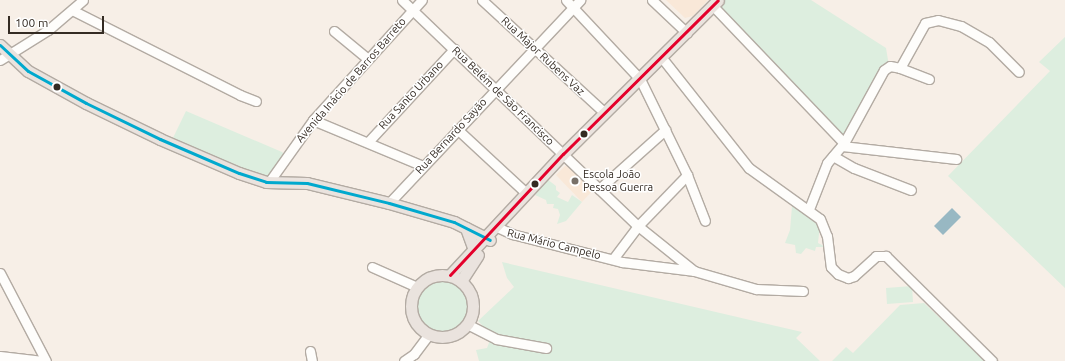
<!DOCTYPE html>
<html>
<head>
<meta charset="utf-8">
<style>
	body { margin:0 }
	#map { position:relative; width:1065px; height:361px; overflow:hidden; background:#f7efe7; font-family:Ubuntu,sans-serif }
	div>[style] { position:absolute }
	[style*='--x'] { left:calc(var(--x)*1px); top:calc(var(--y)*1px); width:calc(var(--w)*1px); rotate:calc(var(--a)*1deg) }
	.built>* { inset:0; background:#f9e8d8 }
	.green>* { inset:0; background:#ddeedf }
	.round { border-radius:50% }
	.water>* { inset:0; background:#98b8c3 }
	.roads { filter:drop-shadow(1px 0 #b3aba3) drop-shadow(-1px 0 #b3aba3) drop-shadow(0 1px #b3aba3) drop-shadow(0 -1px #b3aba3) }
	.minor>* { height:9px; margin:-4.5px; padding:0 4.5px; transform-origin:4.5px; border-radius:4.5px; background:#fefdfb }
	.major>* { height:11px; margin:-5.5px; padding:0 5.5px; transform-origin:5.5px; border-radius:5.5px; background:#eae3de }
	.major>.ring { margin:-5.5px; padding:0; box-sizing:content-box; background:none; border:11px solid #eae3de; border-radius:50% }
	.bus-1>* { height:3px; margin:-1.5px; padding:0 1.5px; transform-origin:1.5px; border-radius:1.5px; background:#00a9ce }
	.bus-2>* { height:3px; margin:-1.5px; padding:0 1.5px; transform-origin:1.5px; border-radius:1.5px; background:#e4002b }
	.dots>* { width:11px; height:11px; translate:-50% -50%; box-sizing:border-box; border:2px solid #fff; border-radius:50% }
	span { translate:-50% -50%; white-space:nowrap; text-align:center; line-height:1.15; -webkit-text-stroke:3px #fff; paint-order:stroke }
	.street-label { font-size:11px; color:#342b23 }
	.poi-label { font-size:11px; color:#342b23 }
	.left { translate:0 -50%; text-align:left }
	.scale { position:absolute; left:8px; top:16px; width:96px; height:18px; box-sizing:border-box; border:2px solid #342b23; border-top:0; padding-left:5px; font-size:12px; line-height:14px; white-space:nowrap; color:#342b23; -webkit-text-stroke:3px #fff; paint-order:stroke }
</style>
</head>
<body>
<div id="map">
	<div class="built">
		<i style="clip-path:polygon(666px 0,708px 0,693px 16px,685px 18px)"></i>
		<i style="clip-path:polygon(565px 166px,573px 167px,595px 188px,582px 202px,556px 175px)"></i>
	</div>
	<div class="green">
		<i style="clip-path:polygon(718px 0,811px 0,886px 48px,889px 66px,851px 135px,840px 136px,712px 5px)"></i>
		<i style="clip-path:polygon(1065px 37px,1065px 288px,948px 176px,1050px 71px,1039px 62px)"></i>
		<i style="clip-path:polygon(186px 111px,282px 152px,284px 154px,267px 180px,171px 142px)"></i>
		<i style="clip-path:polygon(547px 179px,556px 186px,556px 190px,560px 193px,557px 197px,568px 202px,572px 195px,582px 202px,566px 221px,557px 224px,560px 215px,558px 209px,553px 208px,554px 204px,547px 204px,546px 200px,535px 195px)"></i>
		<i style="clip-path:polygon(792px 206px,820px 225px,818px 243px,826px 247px,816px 247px,815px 251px,806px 248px,801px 254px,796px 253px,795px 245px,785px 243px,790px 230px)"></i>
		<i style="clip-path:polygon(502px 262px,802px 332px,796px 338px,820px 361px,479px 361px,476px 350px,487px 348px,492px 335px,478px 321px,514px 287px,507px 278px)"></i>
		<i class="round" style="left:415px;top:279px;width:54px;height:54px"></i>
		<i style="clip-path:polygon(912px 286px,913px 302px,887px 304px,886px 288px)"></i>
		<i style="clip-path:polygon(924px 303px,985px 361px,832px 361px,846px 347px,853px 353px,900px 305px)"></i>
	</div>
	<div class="water">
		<i style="clip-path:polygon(952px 208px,961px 217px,943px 235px,934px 226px)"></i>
	</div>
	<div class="roads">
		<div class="minor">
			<i style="--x:402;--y:0;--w:327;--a:43.8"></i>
			<i style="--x:638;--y:226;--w:72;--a:38.8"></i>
			<i style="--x:482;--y:0;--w:166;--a:42.6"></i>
			<i style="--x:566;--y:0;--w:108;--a:46.9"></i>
			<i style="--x:640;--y:79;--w:107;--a:63.9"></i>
			<i style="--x:687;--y:175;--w:49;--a:68.6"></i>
			<i style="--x:652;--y:0;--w:48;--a:43.3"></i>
			<i style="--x:712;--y:5;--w:191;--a:46.3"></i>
			<i style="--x:72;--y:10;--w:188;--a:26.8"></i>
			<i style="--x:240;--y:95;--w:17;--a:21"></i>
			<i style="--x:334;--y:31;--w:44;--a:39.5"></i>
			<i style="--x:662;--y:58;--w:140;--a:51.7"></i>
			<i style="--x:749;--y:168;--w:87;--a:35.7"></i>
			<i style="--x:820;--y:219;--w:18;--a:68"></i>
			<i style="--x:827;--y:236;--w:31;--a:83"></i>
			<i style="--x:831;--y:267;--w:10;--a:45"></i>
			<i style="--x:838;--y:274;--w:11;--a:22"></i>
			<i style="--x:848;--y:278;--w:6;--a:-18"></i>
			<i style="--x:854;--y:276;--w:30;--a:-42"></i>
			<i style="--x:876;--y:256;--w:10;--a:0"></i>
			<i style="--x:886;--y:256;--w:149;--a:44.7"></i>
			<i style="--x:0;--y:60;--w:57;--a:-32"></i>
			<i style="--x:48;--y:30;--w:46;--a:-40.6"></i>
			<i style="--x:900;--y:68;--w:31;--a:21"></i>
			<i style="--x:313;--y:120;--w:119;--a:22.7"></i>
			<i style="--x:457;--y:129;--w:94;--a:42.8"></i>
			<i style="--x:368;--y:142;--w:127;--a:-47.2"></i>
			<i style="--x:842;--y:146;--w:115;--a:6.5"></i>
			<i style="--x:833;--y:156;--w:24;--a:30"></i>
			<i style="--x:854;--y:168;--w:61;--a:21.1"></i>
			<i style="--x:269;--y:182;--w:76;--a:-54.6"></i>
			<i style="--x:313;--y:120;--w:162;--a:-47.8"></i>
			<i style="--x:599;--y:189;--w:89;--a:-41.8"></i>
			<i style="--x:389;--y:203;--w:279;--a:-46.7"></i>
			<i style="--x:809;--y:209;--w:49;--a:-68.6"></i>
			<i style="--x:827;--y:163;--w:26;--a:-50"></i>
			<i style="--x:844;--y:143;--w:83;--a:-61.3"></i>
			<i style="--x:884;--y:70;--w:7;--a:-34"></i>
			<i style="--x:890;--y:66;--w:10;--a:11"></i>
			<i style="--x:900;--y:68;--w:51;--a:-60.9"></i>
			<i style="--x:925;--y:23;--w:13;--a:-13"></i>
			<i style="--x:938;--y:20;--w:24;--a:15"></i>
			<i style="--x:961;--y:26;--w:32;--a:30"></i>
			<i style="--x:989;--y:42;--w:42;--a:45"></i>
			<i style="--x:497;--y:227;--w:17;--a:25"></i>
			<i style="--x:512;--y:234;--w:114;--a:14.3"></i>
			<i style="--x:622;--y:262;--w:73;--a:7.1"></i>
			<i style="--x:694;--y:271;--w:65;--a:16.2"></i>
			<i style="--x:756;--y:289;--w:47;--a:2.4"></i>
			<i style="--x:613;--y:259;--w:41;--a:-52.9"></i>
			<i style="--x:638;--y:226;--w:71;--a:-46.1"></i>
			<i style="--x:372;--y:267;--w:49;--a:24"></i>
			<i style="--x:0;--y:273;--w:99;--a:62.4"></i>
			<i style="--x:467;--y:324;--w:33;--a:27"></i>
			<i style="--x:496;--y:339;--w:51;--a:10.2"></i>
			<i style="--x:310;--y:351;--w:10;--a:79"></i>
			<i style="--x:0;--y:356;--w:43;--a:6.6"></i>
			<i style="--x:404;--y:361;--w:12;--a:-35"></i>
			<i style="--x:414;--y:354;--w:25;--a:-53"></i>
		</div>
		<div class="major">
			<i style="--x:0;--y:45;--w:38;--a:43"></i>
			<i style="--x:28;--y:71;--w:66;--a:28.9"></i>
			<i style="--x:86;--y:103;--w:82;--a:25.9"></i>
			<i style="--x:160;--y:139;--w:86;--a:23.3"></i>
			<i style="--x:239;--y:173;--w:28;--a:18"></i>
			<i style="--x:266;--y:182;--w:41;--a:1.4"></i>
			<i style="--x:307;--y:183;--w:84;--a:13.7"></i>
			<i style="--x:389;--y:203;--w:68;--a:16.3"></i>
			<i style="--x:454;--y:222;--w:40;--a:26.6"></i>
			<i style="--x:466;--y:228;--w:23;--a:70"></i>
			<i class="ring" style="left:411px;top:275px;width:51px;height:51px"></i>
			<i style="--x:450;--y:275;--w:166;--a:-47"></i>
			<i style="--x:563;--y:154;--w:218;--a:-44.8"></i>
			<i style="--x:461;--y:281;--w:31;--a:-57"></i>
		</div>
	</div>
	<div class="bus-1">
		<i style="--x:0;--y:45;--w:38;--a:43"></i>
		<i style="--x:28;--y:71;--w:66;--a:28.9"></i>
		<i style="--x:86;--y:103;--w:82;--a:25.9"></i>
		<i style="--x:160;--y:139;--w:86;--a:23.3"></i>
		<i style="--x:239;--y:173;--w:28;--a:18"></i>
		<i style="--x:266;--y:182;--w:41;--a:1.4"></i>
		<i style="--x:307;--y:183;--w:84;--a:13.7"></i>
		<i style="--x:389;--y:203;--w:68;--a:16.3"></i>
		<i style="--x:454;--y:222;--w:40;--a:26.6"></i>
	</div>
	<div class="bus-2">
		<i style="--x:450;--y:275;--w:166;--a:-47"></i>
		<i style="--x:563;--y:154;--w:218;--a:-44.8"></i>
	</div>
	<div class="dots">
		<i style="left:57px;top:87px;background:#342b23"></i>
		<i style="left:584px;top:134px;background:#342b23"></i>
		<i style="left:575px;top:181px;background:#787068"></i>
		<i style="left:535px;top:184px;background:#342b23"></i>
	</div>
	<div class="street-label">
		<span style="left:543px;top:56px;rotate:43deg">Rua Major Rubens Vaz</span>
		<span style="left:351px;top:80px;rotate:-49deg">Avenida Inácio de Barros Barreto</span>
		<span style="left:411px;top:95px;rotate:-47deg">Rua Santo Urbano</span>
		<span style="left:503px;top:96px;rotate:44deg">Rua Belém de São Francisco</span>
		<span style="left:451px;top:136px;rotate:-47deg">Rua Bernardo Sayão</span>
		<span style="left:554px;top:244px;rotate:14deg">Rua Mário Campelo</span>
	</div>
	<div class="poi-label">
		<span class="left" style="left:583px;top:181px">Escola João<br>Pessoa Guerra</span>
	</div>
	<div class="scale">100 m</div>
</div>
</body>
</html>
